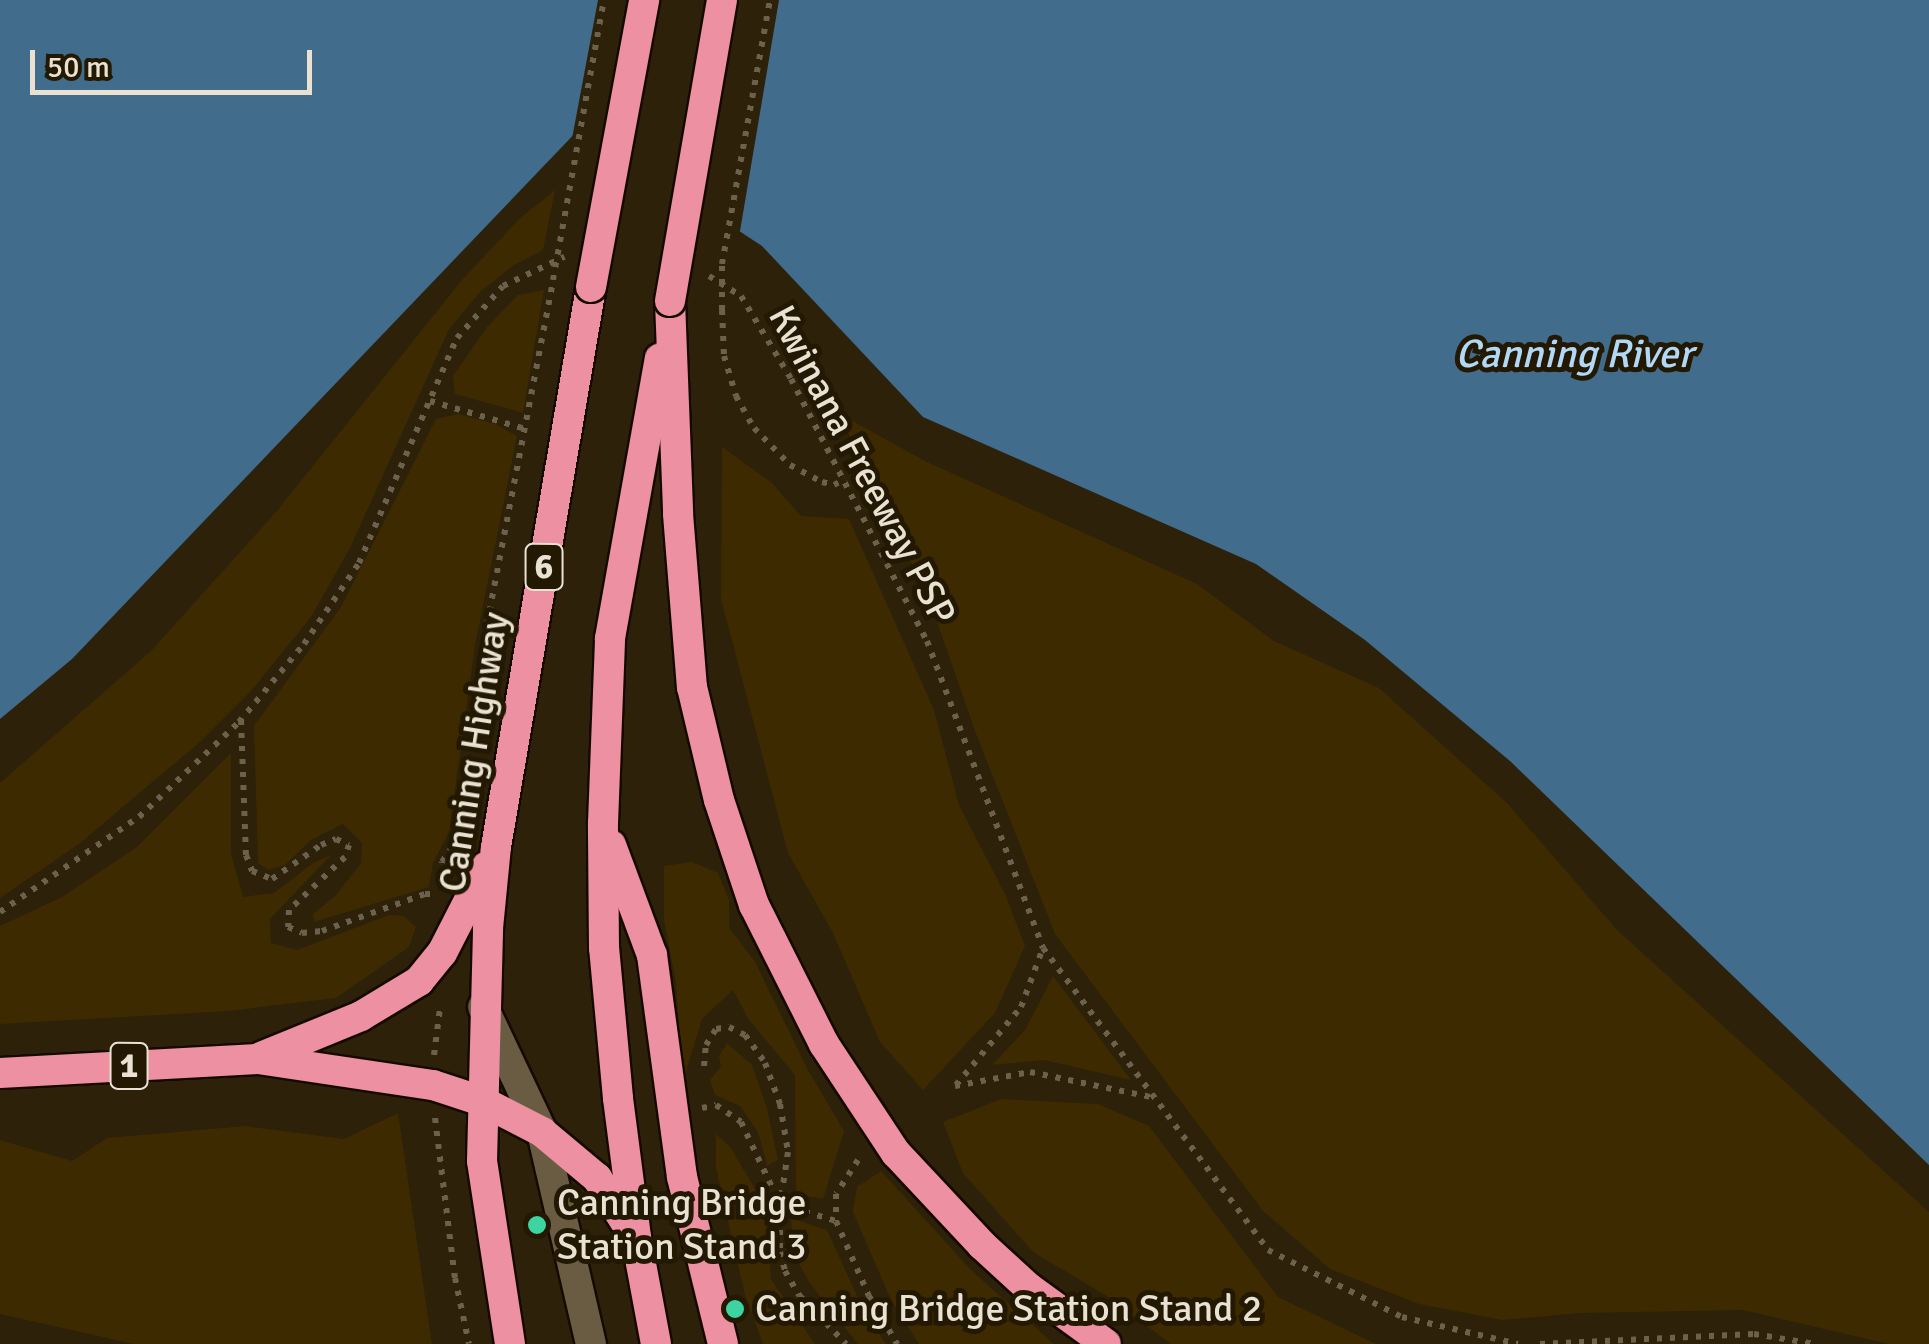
<!DOCTYPE html>
<html>
<head>
<meta charset="utf-8">
<style>
	body { margin:0 }
	#map { position:relative; width:1929px; height:1344px; overflow:hidden; background:#2d2109; font-family:Signika,sans-serif }
	div>[style] { position:absolute }
	[style*='--x'] { left:calc(var(--x)*1px); top:calc(var(--y)*1px); width:calc(var(--w)*1px); rotate:calc(var(--a)*1deg) }
	.green>* { inset:0; background:#3d2a00 }
	.water>* { inset:0; background:#426c8c }
	.pier>* { inset:0; background:#2d2109 }
	.path>* { height:6px; margin-top:-3px; transform-origin:0; background:repeating-linear-gradient(90deg,#6c614c 0 5px,transparent 0 13px) }
	.roads { filter:drop-shadow(2px 0 #150a00) drop-shadow(-2px 0 #150a00) drop-shadow(0 2px #150a00) drop-shadow(0 -2px #150a00) }
	.minor>* { height:30px; margin:-15px; padding:0 15px; transform-origin:15px; border-radius:15px; background:#695c43 }
	.highway>* { height:30px; margin:-15px; padding:0 15px; transform-origin:15px; border-radius:15px; background:#ec90a2 }
	.path-bridge>* { height:6px; margin-top:-3px; transform-origin:0; background:repeating-linear-gradient(90deg,#6c614c 0 5px,transparent 0 13px) }
	.bridges { filter:drop-shadow(2px 0 #150a00) drop-shadow(-2px 0 #150a00) drop-shadow(0 2px #150a00) drop-shadow(0 -2px #150a00) }
	.highway-bridge>* { height:30px; margin:-15px; padding:0 15px; transform-origin:15px; border-radius:15px; background:#ec90a2 }
	.dots>* { width:28px; height:28px; translate:-50% -50%; box-sizing:border-box; border:5px solid #231802; border-radius:50% }
	span { translate:-50% -50%; white-space:nowrap; text-align:center; line-height:1.15; -webkit-text-stroke:10px #231802; paint-order:stroke }
	.shield-label span { padding:2px 8px; background:#231802; border:2px solid; border-radius:8px; -webkit-text-stroke-width:0 }
	.shield-label { font-size:35px; color:#e9e2d3; font-weight:700 }
	.street-label { font-size:38px; color:#e9e2d3 }
	.poi-label { font-size:38px; color:#e9e2d3 }
	.left { translate:0 -50%; text-align:left }
	.water-label { font-size:40px; color:#b1d8f7; font-style:italic }
	.scale { position:absolute; left:30px; top:50px; width:282px; height:45px; box-sizing:border-box; border:5px solid #e9e2d3; border-top:0; padding-left:12px; font-size:30px; line-height:35px; white-space:nowrap; color:#e9e2d3; -webkit-text-stroke:8px #231802; paint-order:stroke }
</style>
</head>
<body>
<div id="map">
	<div class="green">
		<i style="clip-path:polygon(555px 190px,543px 250px,514px 265px,480px 292px,449px 329px,351px 546px,311px 617px,251px 691px,200px 742px,79px 844px,0 898px,0 783px,151px 651px,276px 512px,462px 280px,519px 219px)"></i>
		<i style="clip-path:polygon(544px 290px,523px 413px,455px 394px,453px 376px,487px 327px,518px 295px)"></i>
		<i style="clip-path:polygon(458px 414px,495px 424px,517px 436px,475px 646px,449px 832px,433px 863px,429px 887px,314px 922px,313px 914px,336px 895px,361px 863px,362px 843px,343px 824px,311px 840px,285px 865px,268px 870px,258px 863px,254px 726px,341px 607px,436px 419px)"></i>
		<i style="clip-path:polygon(840px 414px,927px 462px,1197px 584px,1274px 641px,1379px 688px,1507px 803px,1618px 931px,1929px 1212px,1929px 1344px,1889px 1344px,1743px 1310px,1580px 1313px,1502px 1320px,1419px 1304px,1330px 1269px,1263px 1211px,1055px 934px,975px 731px,926px 590px,876px 496px)"></i>
		<i style="clip-path:polygon(722px 447px,772px 483px,801px 516px,849px 519px,934px 710px,959px 805px,1005px 894px,1025px 946px,995px 1013px,923px 1090px,880px 1042px,833px 933px,788px 853px,721px 599px)"></i>
		<i style="clip-path:polygon(231px 753px,231px 854px,243px 897px,274px 893px,313px 863px,331px 855px,270px 919px,271px 943px,297px 950px,389px 915px,404px 916px,416px 927px,409px 947px,336px 998px,228px 1011px,0 1024px,0 926px,62px 897px,137px 847px)"></i>
		<i style="clip-path:polygon(692px 862px,718px 873px,729px 900px,729px 928px,754px 960px,808px 1070px,844px 1131px,823px 1199px,796px 1194px,795px 1075px,749px 1020px,733px 990px,702px 1019px,683px 1081px,676px 983px,664px 920px,664px 866px)"></i>
		<i style="clip-path:polygon(1053px 976px,1131px 1080px,1044px 1060px,992px 1065px,1025px 1030px)"></i>
		<i style="clip-path:polygon(727px 1043px,752px 1065px,767px 1108px,778px 1160px,767px 1166px,758px 1132px,740px 1106px,715px 1095px,710px 1080px,721px 1066px,719px 1056px)"></i>
		<i style="clip-path:polygon(1001px 1099px,1098px 1104px,1149px 1126px,1278px 1297px,1376px 1344px,1171px 1344px,1107px 1296px,1033px 1252px,963px 1173px,943px 1122px)"></i>
		<i style="clip-path:polygon(398px 1113px,432px 1344px,134px 1344px,0 1314px,0 1140px,72px 1161px,107px 1138px,245px 1126px,344px 1139px)"></i>
		<i style="clip-path:polygon(716px 1134px,731px 1148px,765px 1206px,771px 1279px,815px 1344px,763px 1344px,745px 1295px,716px 1168px)"></i>
		<i style="clip-path:polygon(881px 1171px,971px 1270px,1054px 1344px,919px 1344px,891px 1300px,853px 1212px,857px 1187px)"></i>
		<i style="clip-path:polygon(791px 1218px,827px 1230px,864px 1311px,886px 1344px,858px 1344px,809px 1282px,793px 1253px)"></i>
	</div>
	<div class="water">
		<i style="clip-path:polygon(0 0,1929px 0,1929px 1165px,1510px 761px,1365px 640px,1256px 564px,923px 417px,762px 246px,581px 127px,72px 659px,0 719px)"></i>
	</div>
	<div class="pier">
		<i style="clip-path:polygon(598px 0,779px 0,739px 237px,581px 134px,571px 144px)"></i>
	</div>
	<div class="path">
		<i style="--x:709;--y:276;--w:38;--a:32"></i>
		<i style="--x:741;--y:296;--w:97;--a:58.9"></i>
		<i style="--x:791;--y:379;--w:295;--a:62.6"></i>
		<i style="--x:927;--y:641;--w:328;--a:69.3"></i>
		<i style="--x:1043;--y:948;--w:377;--a:53.3"></i>
		<i style="--x:1268;--y:1250;--w:150;--a:26.6"></i>
		<i style="--x:1402;--y:1317;--w:119;--a:13.1"></i>
		<i style="--x:722;--y:310;--w:46;--a:87.5"></i>
		<i style="--x:724;--y:356;--w:42;--a:73.3"></i>
		<i style="--x:736;--y:396;--w:37;--a:61"></i>
		<i style="--x:754;--y:428;--w:52;--a:45.8"></i>
		<i style="--x:790;--y:465;--w:36;--a:28"></i>
		<i style="--x:822;--y:482;--w:12;--a:14"></i>
		<i style="--x:834;--y:485;--w:13;--a:-29"></i>
		<i style="--x:430;--y:401;--w:100;--a:16.3"></i>
		<i style="--x:241;--y:720;--w:135;--a:87.9"></i>
		<i style="--x:246;--y:855;--w:17;--a:69"></i>
		<i style="--x:252;--y:871;--w:22;--a:22"></i>
		<i style="--x:272;--y:879;--w:60;--a:-34.8"></i>
		<i style="--x:321;--y:845;--w:16;--a:-22"></i>
		<i style="--x:336;--y:839;--w:14;--a:25"></i>
		<i style="--x:349;--y:845;--w:13;--a:108"></i>
		<i style="--x:345;--y:857;--w:77;--a:136.6"></i>
		<i style="--x:289;--y:910;--w:17;--a:93"></i>
		<i style="--x:288;--y:927;--w:15;--a:23"></i>
		<i style="--x:302;--y:933;--w:20;--a:-6"></i>
		<i style="--x:322;--y:931;--w:109;--a:-19.8"></i>
		<i style="--x:425;--y:894;--w:12;--a:0"></i>
		<i style="--x:441;--y:876;--w:14;--a:-86"></i>
		<i style="--x:442;--y:862;--w:29;--a:-56"></i>
		<i style="--x:458;--y:838;--w:216;--a:-82.3"></i>
		<i style="--x:487;--y:624;--w:350;--a:-79.1"></i>
		<i style="--x:0;--y:912;--w:168;--a:-34.4"></i>
		<i style="--x:139;--y:817;--w:138;--a:-43.5"></i>
		<i style="--x:239;--y:722;--w:102;--a:-50.2"></i>
		<i style="--x:304;--y:644;--w:98;--a:-55.8"></i>
		<i style="--x:359;--y:563;--w:245;--a:-66.5"></i>
		<i style="--x:457;--y:338;--w:69;--a:-48.5"></i>
		<i style="--x:503;--y:286;--w:68;--a:-25.4"></i>
		<i style="--x:434;--y:1055;--w:47;--a:-82.7"></i>
		<i style="--x:704;--y:1066;--w:21;--a:-85"></i>
		<i style="--x:706;--y:1045;--w:19;--a:-58"></i>
		<i style="--x:716;--y:1029;--w:13;--a:-9"></i>
		<i style="--x:729;--y:1027;--w:18;--a:27"></i>
		<i style="--x:745;--y:1035;--w:34;--a:54"></i>
		<i style="--x:765;--y:1063;--w:44;--a:69.9"></i>
		<i style="--x:780;--y:1104;--w:49;--a:80.5"></i>
		<i style="--x:788;--y:1152;--w:53;--a:98.7"></i>
		<i style="--x:780;--y:1204;--w:48;--a:90"></i>
		<i style="--x:780;--y:1252;--w:20;--a:75"></i>
		<i style="--x:785;--y:1271;--w:28;--a:60"></i>
		<i style="--x:799;--y:1295;--w:68;--a:46.2"></i>
		<i style="--x:956;--y:1085;--w:102;--a:-50.2"></i>
		<i style="--x:1021;--y:1007;--w:63;--a:-69.6"></i>
		<i style="--x:955;--y:1086;--w:76;--a:-10.6"></i>
		<i style="--x:1030;--y:1072;--w:129;--a:11.7"></i>
		<i style="--x:702;--y:1108;--w:14;--a:-12"></i>
		<i style="--x:716;--y:1105;--w:30;--a:34"></i>
		<i style="--x:741;--y:1122;--w:91;--a:64.6"></i>
		<i style="--x:780;--y:1204;--w:59;--a:16.9"></i>
		<i style="--x:435;--y:1118;--w:161;--a:82.9"></i>
		<i style="--x:455;--y:1278;--w:67;--a:78"></i>
		<i style="--x:858;--y:1160;--w:40;--a:122.9"></i>
		<i style="--x:836;--y:1194;--w:27;--a:90"></i>
		<i style="--x:836;--y:1221;--w:82;--a:66.3"></i>
		<i style="--x:869;--y:1296;--w:56;--a:59.7"></i>
		<i style="--x:1540;--y:1344;--w:214;--a:-2.7"></i>
		<i style="--x:1754;--y:1334;--w:62;--a:9.3"></i>
	</div>
	<div class="roads">
		<div class="minor">
			<i style="--x:483;--y:1007;--w:138;--a:64.7"></i>
			<i style="--x:542;--y:1132;--w:218;--a:77"></i>
		</div>
		<div class="highway">
			<i style="--x:670;--y:301;--w:213;--a:87.8"></i>
			<i style="--x:678;--y:514;--w:174;--a:85.4"></i>
			<i style="--x:692;--y:687;--w:116;--a:76.6"></i>
			<i style="--x:719;--y:800;--w:111;--a:71.6"></i>
			<i style="--x:754;--y:905;--w:156;--a:63.3"></i>
			<i style="--x:824;--y:1044;--w:131;--a:56.6"></i>
			<i style="--x:896;--y:1153;--w:126;--a:46.9"></i>
			<i style="--x:982;--y:1245;--w:64;--a:42.5"></i>
			<i style="--x:1029;--y:1288;--w:95;--a:36"></i>
			<i style="--x:611;--y:845;--w:117;--a:69.6"></i>
			<i style="--x:652;--y:955;--w:224;--a:82.3"></i>
			<i style="--x:682;--y:1177;--w:172;--a:76.2"></i>
			<i style="--x:261;--y:1057;--w:108;--a:-22.3"></i>
			<i style="--x:361;--y:1016;--w:68;--a:-31.1"></i>
			<i style="--x:419;--y:981;--w:36;--a:-51"></i>
			<i style="--x:442;--y:953;--w:97;--a:-62.9"></i>
			<i style="--x:0;--y:1073;--w:258;--a:-3.1"></i>
			<i style="--x:258;--y:1059;--w:177;--a:8.5"></i>
			<i style="--x:433;--y:1085;--w:52;--a:18.1"></i>
			<i style="--x:482;--y:1101;--w:68;--a:27.3"></i>
			<i style="--x:542;--y:1132;--w:72;--a:39.9"></i>
			<i style="--x:597;--y:1178;--w:63;--a:57.3"></i>
			<i style="--x:510;--y:1344;--w:185;--a:-98.7"></i>
			<i style="--x:482;--y:1161;--w:233;--a:-88.5"></i>
			<i style="--x:488;--y:928;--w:81;--a:-84.4"></i>
			<i style="--x:496;--y:847;--w:568;--a:-80.37"></i>
			<i style="--x:656;--y:1344;--w:109;--a:-100.6"></i>
			<i style="--x:636;--y:1237;--w:140;--a:-97.4"></i>
			<i style="--x:618;--y:1098;--w:151;--a:-95.3"></i>
			<i style="--x:604;--y:948;--w:125;--a:-90.5"></i>
			<i style="--x:603;--y:823;--w:185;--a:-87.8"></i>
			<i style="--x:610;--y:638;--w:284;--a:-79.9"></i>
		</div>
	</div>
	<div class="path-bridge">
		<i style="--x:553;--y:280;--w:285;--a:-79.7"></i>
		<i style="--x:722;--y:310;--w:46;--a:-90"></i>
		<i style="--x:722;--y:264;--w:268;--a:-79.7"></i>
	</div>
	<div class="bridges">
		<div class="highway-bridge">
			<i style="--x:591;--y:287;--w:292;--a:-79.5"></i>
			<i style="--x:670;--y:301;--w:305;--a:-80.2"></i>
		</div>
	</div>
	<div class="dots">
		<i style="left:537px;top:1225px;background:#3ed4a2"></i>
		<i style="left:735px;top:1309px;background:#3ed4a2"></i>
	</div>
	<div class="shield-label">
		<span style="left:544px;top:567px">6</span>
		<span style="left:129px;top:1066px">1</span>
	</div>
	<div class="street-label">
		<span style="left:862px;top:465px;rotate:62deg">Kwinana Freeway PSP</span>
		<span style="left:474px;top:752px;rotate:-81deg">Canning Highway</span>
	</div>
	<div class="poi-label">
		<span class="left" style="left:557px;top:1225px">Canning Bridge<br>Station Stand 3</span>
		<span class="left" style="left:755px;top:1309px">Canning Bridge Station Stand 2</span>
	</div>
	<div class="water-label">
		<span style="left:1574px;top:354px">Canning River</span>
	</div>
	<div class="scale">50 m</div>
</div>
</body>
</html>
